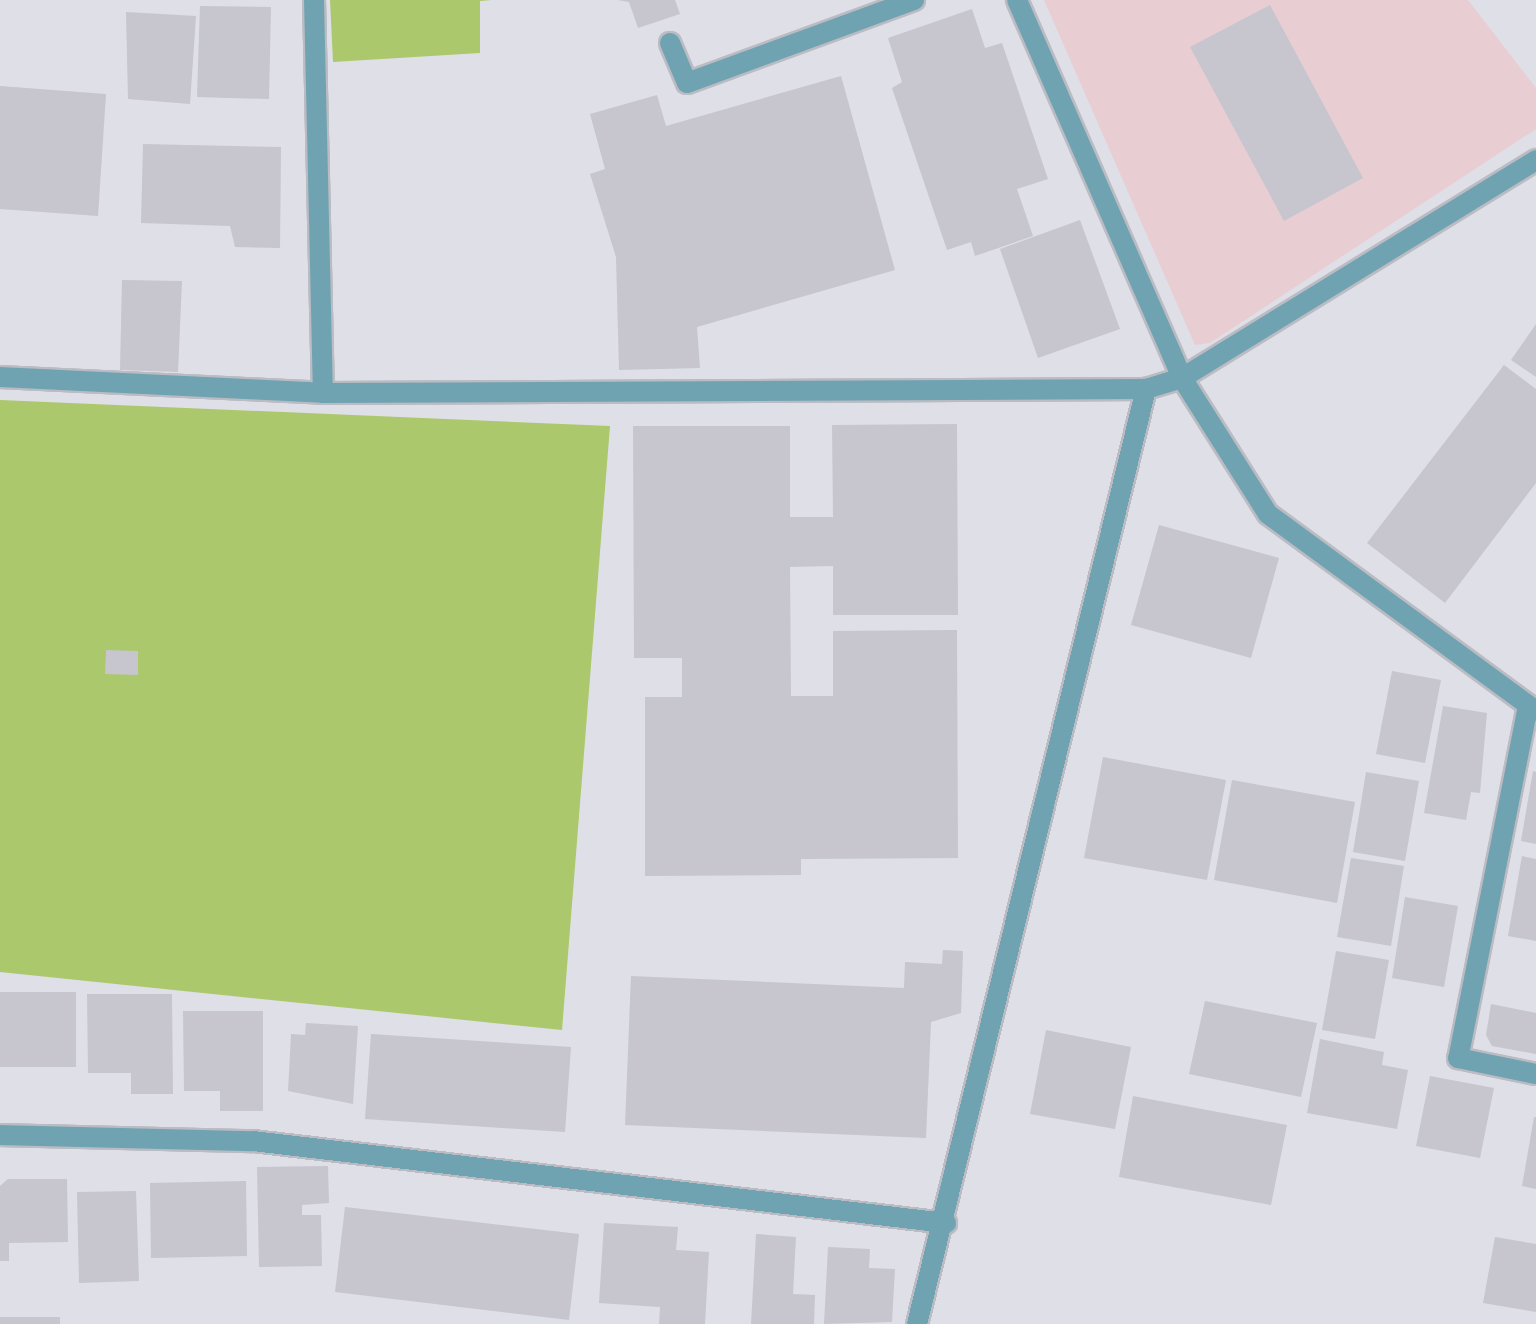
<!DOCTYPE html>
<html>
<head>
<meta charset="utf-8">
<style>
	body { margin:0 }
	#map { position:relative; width:1536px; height:1324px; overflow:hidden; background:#dedfe7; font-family:Jost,sans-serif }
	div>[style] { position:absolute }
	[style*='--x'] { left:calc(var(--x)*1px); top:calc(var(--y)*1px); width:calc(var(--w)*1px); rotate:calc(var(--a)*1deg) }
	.industrial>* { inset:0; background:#e8ced2 }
	.green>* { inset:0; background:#acc86c }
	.building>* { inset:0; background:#c7c5cd }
	.roads { filter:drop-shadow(2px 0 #bbbcc3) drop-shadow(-2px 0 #bbbcc3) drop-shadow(0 2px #bbbcc3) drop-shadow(0 -2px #bbbcc3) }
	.minor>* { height:20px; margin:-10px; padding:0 10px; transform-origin:10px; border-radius:10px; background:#70a3b2 }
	span { translate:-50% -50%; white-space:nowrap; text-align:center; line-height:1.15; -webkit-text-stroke:6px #dedfe7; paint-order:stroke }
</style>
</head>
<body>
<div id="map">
	<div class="industrial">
		<i style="clip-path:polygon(1044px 0,1468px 0,1536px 88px,1536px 129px,1210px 343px,1195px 345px)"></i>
	</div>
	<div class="green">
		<i style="clip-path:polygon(330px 0,492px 0,480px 1px,480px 53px,333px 62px)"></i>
		<i style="clip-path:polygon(0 400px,610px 426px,562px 1030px,0 972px)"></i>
	</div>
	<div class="building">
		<i style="clip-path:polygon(618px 0,675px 0,680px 14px,638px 28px,629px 2px)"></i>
		<i style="clip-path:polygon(1270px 5px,1363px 178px,1284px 221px,1190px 47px)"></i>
		<i style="clip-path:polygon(200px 6px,271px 7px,269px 99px,197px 97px)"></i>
		<i style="clip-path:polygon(972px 9px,985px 48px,1002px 43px,1048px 179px,1017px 189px,1033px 236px,975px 256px,971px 242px,947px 250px,892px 88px,902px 82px,888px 38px)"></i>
		<i style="clip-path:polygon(126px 12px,196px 16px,190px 104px,128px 99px)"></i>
		<i style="clip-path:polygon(841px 76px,895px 270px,697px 327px,700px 368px,619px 370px,616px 257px,590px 174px,605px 169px,590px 114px,657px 95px,666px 126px)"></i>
		<i style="clip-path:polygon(0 86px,106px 94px,98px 216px,0 209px)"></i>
		<i style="clip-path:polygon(143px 144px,281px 147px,280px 248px,235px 247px,230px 226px,141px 223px)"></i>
		<i style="clip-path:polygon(1080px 220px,1120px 329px,1038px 358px,1000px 249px)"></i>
		<i style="clip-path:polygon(122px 280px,182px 281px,178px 372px,120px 370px)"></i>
		<i style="clip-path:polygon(1536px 324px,1536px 377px,1511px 360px)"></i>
		<i style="clip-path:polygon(1504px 365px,1536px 389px,1536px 483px,1445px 603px,1367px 543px)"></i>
		<i style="clip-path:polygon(957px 424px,958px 615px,833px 615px,833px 566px,790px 567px,791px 696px,833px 696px,833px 631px,957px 630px,958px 858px,801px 859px,801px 875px,645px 876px,645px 697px,682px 697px,682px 658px,634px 658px,633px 426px,790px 426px,790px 517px,833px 517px,832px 425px)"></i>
		<i style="clip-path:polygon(1159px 525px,1279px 558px,1251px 658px,1131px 625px)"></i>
		<i style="clip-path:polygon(106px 650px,138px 651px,138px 675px,105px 674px)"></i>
		<i style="clip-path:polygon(1392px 671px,1441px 680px,1425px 763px,1376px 754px)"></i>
		<i style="clip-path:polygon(1443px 706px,1487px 713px,1480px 793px,1471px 792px,1466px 820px,1424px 813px)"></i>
		<i style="clip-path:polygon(1103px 757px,1226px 780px,1207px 880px,1084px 858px)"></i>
		<i style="clip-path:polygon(1533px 771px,1536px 772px,1536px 844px,1521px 841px)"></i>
		<i style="clip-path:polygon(1366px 772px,1419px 781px,1405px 861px,1353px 852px)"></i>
		<i style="clip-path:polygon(1232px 780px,1355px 802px,1337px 903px,1214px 880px)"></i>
		<i style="clip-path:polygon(1522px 856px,1536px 859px,1536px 941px,1508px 936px)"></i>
		<i style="clip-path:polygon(1351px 858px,1404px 866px,1391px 946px,1337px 937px)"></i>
		<i style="clip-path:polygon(1405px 897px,1458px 906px,1444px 987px,1392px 978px)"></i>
		<i style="clip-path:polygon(943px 950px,963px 951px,961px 1013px,931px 1022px,926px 1138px,625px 1125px,631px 976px,904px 988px,905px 962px,942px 964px)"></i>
		<i style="clip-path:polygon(1336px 951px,1389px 960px,1375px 1039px,1322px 1030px)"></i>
		<i style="clip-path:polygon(0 992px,76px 992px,76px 1067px,0 1067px)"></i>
		<i style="clip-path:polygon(87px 994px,172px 994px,173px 1094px,131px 1094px,131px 1073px,88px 1073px)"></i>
		<i style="clip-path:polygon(1205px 1001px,1317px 1023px,1301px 1097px,1189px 1074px)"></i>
		<i style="clip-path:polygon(1491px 1004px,1536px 1013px,1536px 1054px,1492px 1046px,1486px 1035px)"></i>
		<i style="clip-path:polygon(183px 1011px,263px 1011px,263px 1111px,220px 1111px,220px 1091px,184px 1091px)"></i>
		<i style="clip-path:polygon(306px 1023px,358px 1026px,353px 1104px,288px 1091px,291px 1034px,305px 1035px)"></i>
		<i style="clip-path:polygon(1046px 1030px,1131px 1047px,1115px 1129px,1030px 1114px)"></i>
		<i style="clip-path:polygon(371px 1034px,571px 1047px,565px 1132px,365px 1119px)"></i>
		<i style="clip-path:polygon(1320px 1039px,1384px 1052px,1382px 1065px,1408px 1070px,1397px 1129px,1307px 1113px)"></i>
		<i style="clip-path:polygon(1430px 1076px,1494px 1088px,1480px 1158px,1416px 1146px)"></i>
		<i style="clip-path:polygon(1133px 1096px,1287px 1125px,1271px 1205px,1119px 1177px)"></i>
		<i style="clip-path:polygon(1534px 1117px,1536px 1117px,1536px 1189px,1522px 1186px)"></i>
		<i style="clip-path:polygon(328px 1166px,329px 1203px,302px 1205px,302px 1215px,321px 1215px,322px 1266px,259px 1267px,257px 1167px)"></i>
		<i style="clip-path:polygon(8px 1179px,67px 1179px,68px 1242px,9px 1243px,9px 1261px,0 1261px,0 1186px)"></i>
		<i style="clip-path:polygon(246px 1181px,247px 1256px,151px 1258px,150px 1183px)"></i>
		<i style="clip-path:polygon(136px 1191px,139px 1281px,79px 1283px,77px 1192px)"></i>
		<i style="clip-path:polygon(345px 1207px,579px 1234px,569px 1320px,335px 1292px)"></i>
		<i style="clip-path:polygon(604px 1223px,678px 1227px,676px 1250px,709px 1252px,705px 1324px,659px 1324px,660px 1307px,599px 1303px)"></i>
		<i style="clip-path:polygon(756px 1234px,796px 1237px,793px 1294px,815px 1295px,814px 1324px,751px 1324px)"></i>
		<i style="clip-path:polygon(1495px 1237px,1536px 1244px,1536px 1312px,1483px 1303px)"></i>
		<i style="clip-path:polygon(828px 1247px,870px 1249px,869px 1268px,895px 1269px,892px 1322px,824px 1324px)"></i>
		<i style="clip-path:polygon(0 1317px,60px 1317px,60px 1324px,0 1324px)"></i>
	</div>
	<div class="roads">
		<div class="minor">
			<i style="--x:314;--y:0;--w:393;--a:88.7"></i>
			<i style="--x:1017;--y:0;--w:412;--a:66.4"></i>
			<i style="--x:1182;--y:378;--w:161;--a:57.7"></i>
			<i style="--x:1268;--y:514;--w:333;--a:36.3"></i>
			<i style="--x:670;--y:43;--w:43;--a:67"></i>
			<i style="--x:687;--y:83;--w:242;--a:-20.1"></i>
			<i style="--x:0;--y:377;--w:323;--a:2.8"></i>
			<i style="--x:323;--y:393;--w:823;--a:-0.28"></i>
			<i style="--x:1146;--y:389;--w:38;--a:-17"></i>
			<i style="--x:1182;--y:378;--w:416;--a:-31.6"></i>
			<i style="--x:1528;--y:706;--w:359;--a:101.2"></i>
			<i style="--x:1458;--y:1058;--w:80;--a:11.6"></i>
			<i style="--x:0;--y:1135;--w:253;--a:1.4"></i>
			<i style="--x:253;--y:1141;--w:698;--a:6.75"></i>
			<i style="--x:917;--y:1324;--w:963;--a:-76.24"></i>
		</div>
	</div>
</div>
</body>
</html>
